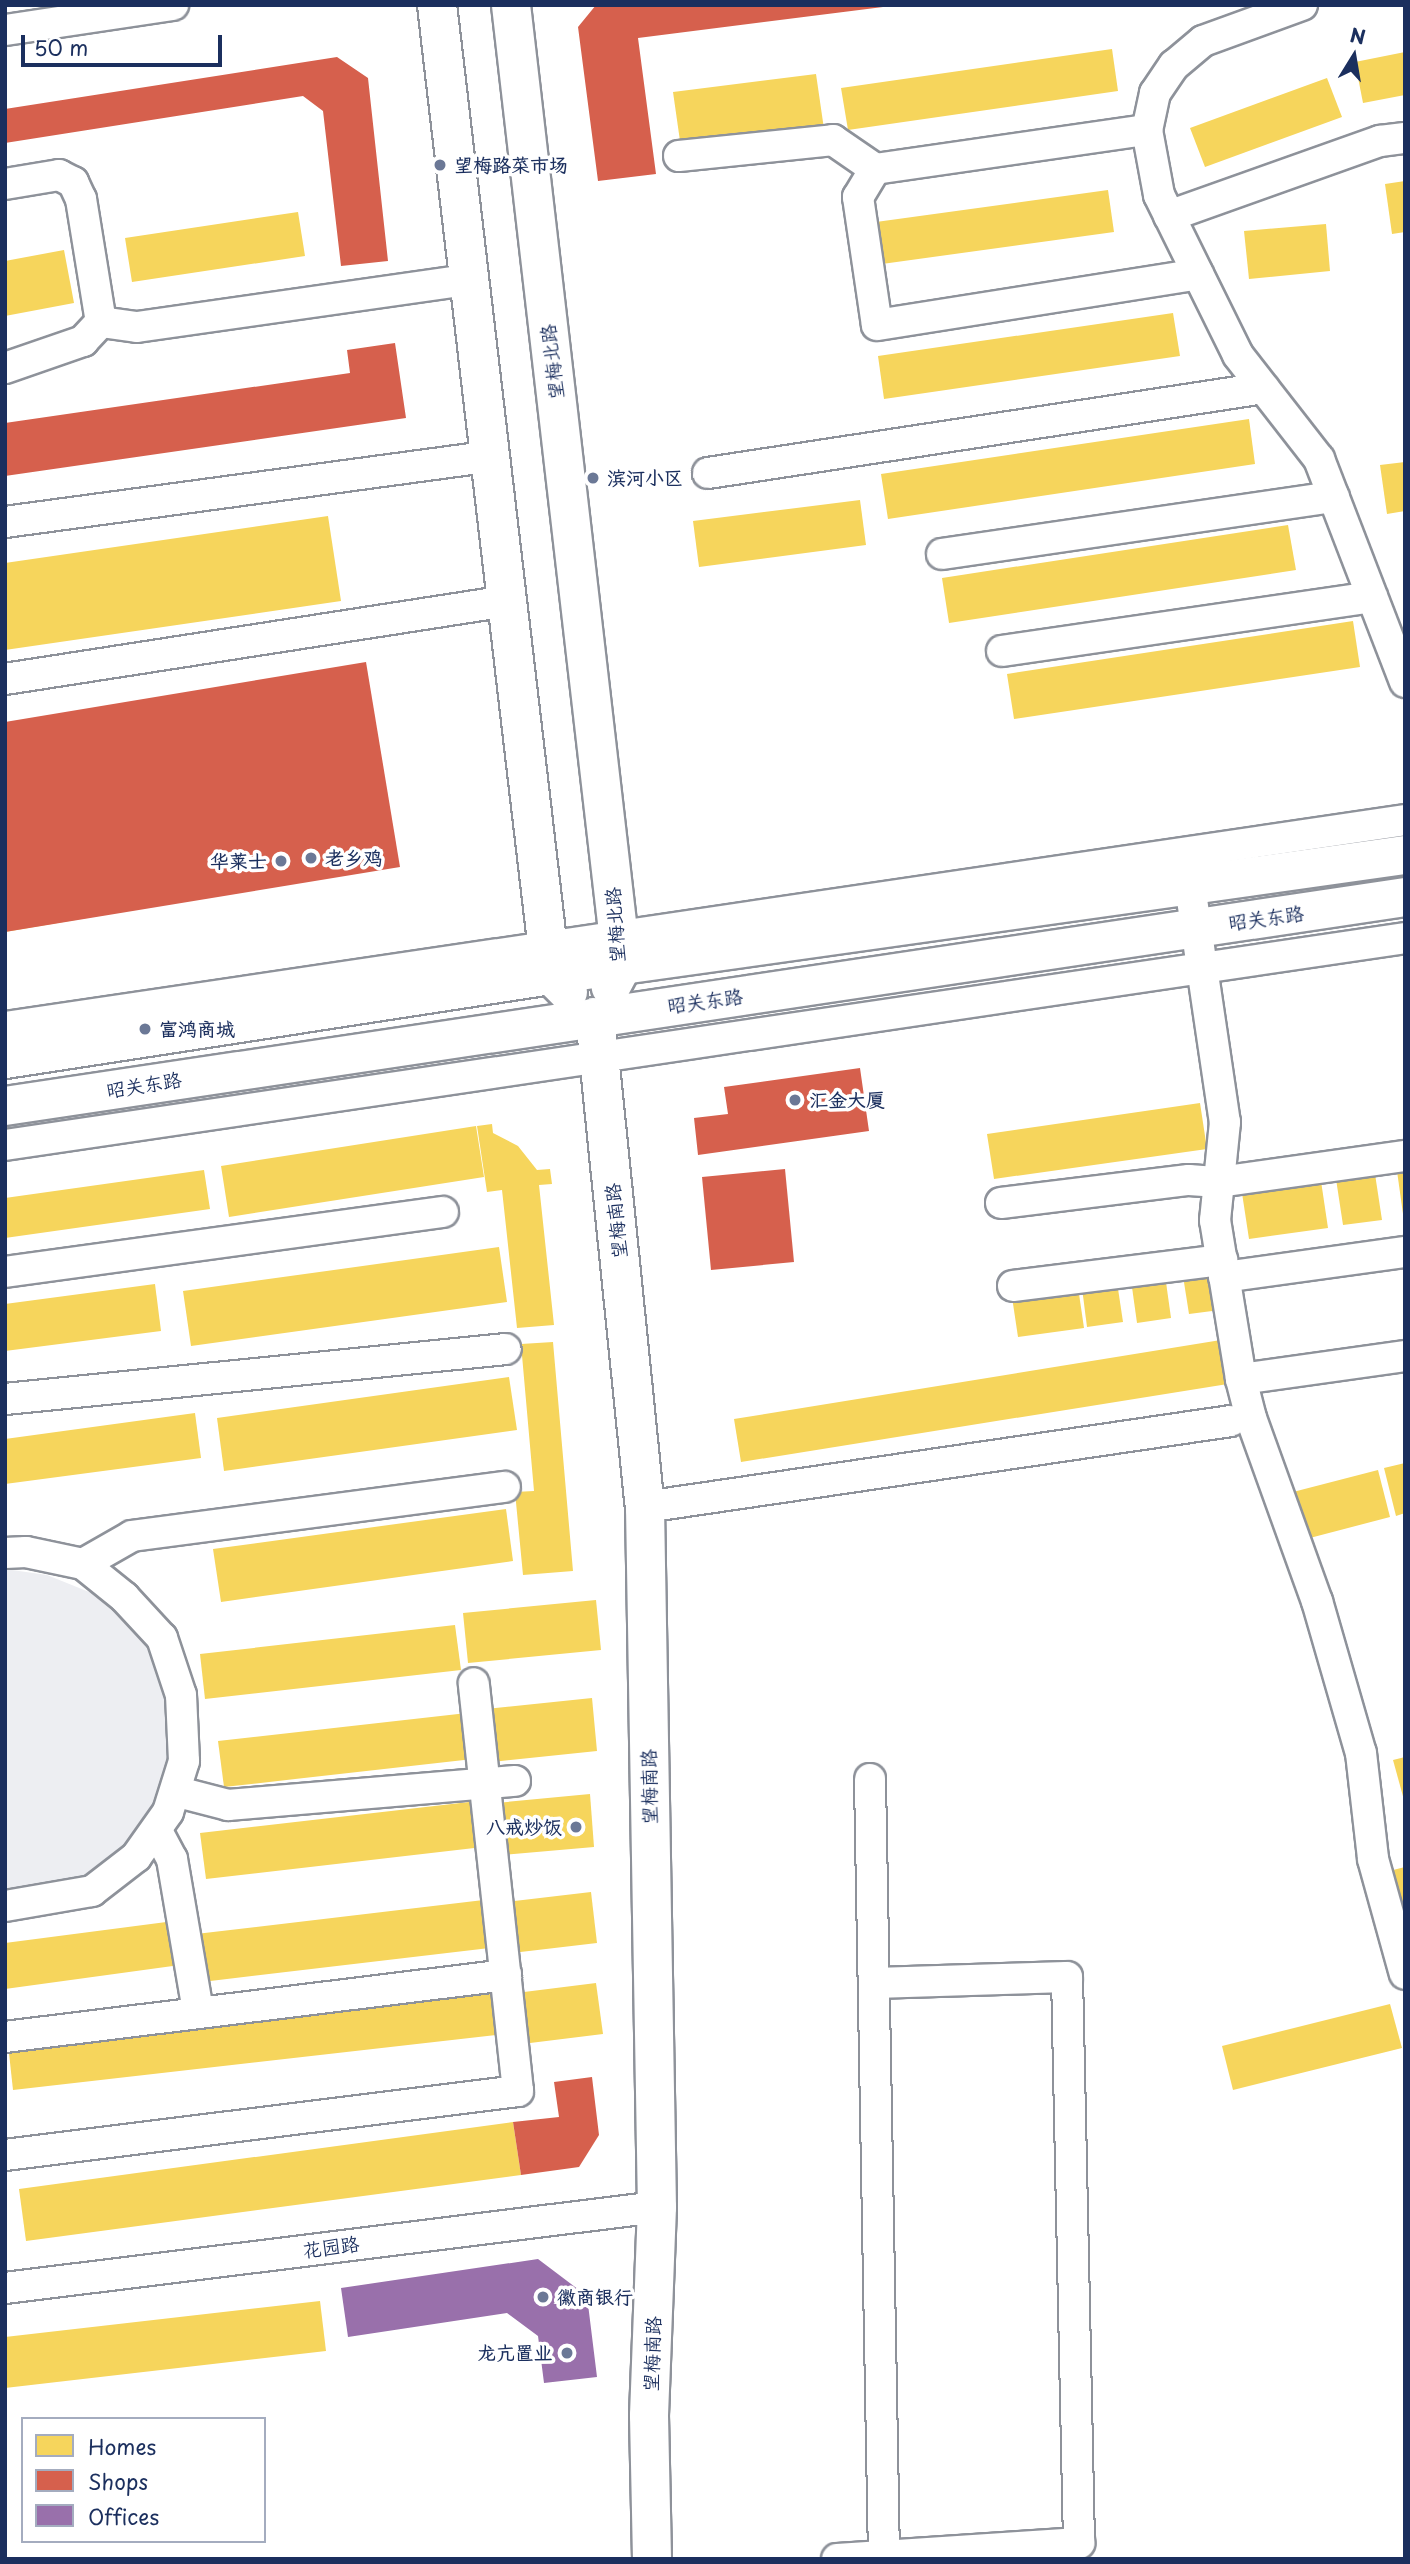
<!DOCTYPE html>
<html>
<head>
<meta charset="utf-8">
<style>
	body { margin:0 }
	#map { position:relative; width:1410px; height:2564px; overflow:hidden; background:#fff; font-family:"Playpen Sans","LXGW WenKai TC",sans-serif }
	div>[style] { position:absolute }
	[style*='--x'] { left:calc(var(--x)*1px); top:calc(var(--y)*1px); width:calc(var(--w)*1px); rotate:calc(var(--a)*1deg) }
	.green>* { inset:0; background:#edeef2 }
	.homes>* { inset:0; background:#f6d55c }
	.shops>* { inset:0; background:#d6604d }
	.offices>* { inset:0; background:#9970ab }
	.roads { filter:drop-shadow(2px 0 #8e929a) drop-shadow(-2px 0 #8e929a) drop-shadow(0 2px #8e929a) drop-shadow(0 -2px #8e929a) }
	.minor>* { height:30px; margin:-15px; padding:0 15px; transform-origin:15px; border-radius:15px; background:#fff }
	.major>* { height:38px; margin:-19px; padding:0 19px; transform-origin:19px; border-radius:19px; background:#fff }
	.dots>* { width:19px; height:19px; translate:-50% -50%; box-sizing:border-box; border:4px solid #fff; border-radius:50% }
	span { translate:-50% -50%; white-space:nowrap; text-align:center; line-height:1.15; -webkit-text-stroke:7px #fff; paint-order:stroke }
	.poi-label { font-size:19px; color:#1b2f5e; font-weight:700 }
	.left { translate:0 -50%; text-align:left }
	.right { translate:-100% -50%; text-align:right }
	.street-label { font-size:19px; color:#1b2f5e }
	.frame { position:absolute; inset:0; border:7px solid #1b2f5e; pointer-events:none }
	.legend { position:absolute; left:21px; top:2417px; width:245px; height:126px; box-sizing:border-box; background:#fff; border:2px solid #a4acbf; margin:0; padding:9px 12px; list-style:none; font-size:21px; color:#1b2f5e }
	.legend li { display:flex; align-items:center; gap:14px; height:35px }
	.legend b { width:35px; border:2px solid #a4acbf }
	.north { position:absolute; left:1319px; top:21px; width:70px; height:70px; -webkit-text-stroke:5px #fff; paint-order:stroke; rotate:11deg; font-size:19px; font-weight:700; line-height:28px; text-align:center; color:#1b2f5e }
	.north::after { content:''; display:block; margin:auto; width:24px; height:32px; background:#1b2f5e; clip-path:polygon(50% 0,100% 100%,50% 72%,0 100%) }
	.scale { position:absolute; left:21px; top:35px; width:201px; height:32px; box-sizing:border-box; border:4px solid #1b2f5e; border-top:0; padding-left:9px; font-size:21px; line-height:24px; white-space:nowrap; color:#1b2f5e; -webkit-text-stroke:5px #fff; paint-order:stroke }
</style>
</head>
<body>
<div id="map">
	<div class="green">
		<i style="clip-path:polygon(5px 1569px,47px 1575px,109px 1600px,151px 1646px,171px 1697px,176px 1759px,159px 1808px,127px 1853px,86px 1881px,5px 1895px)"></i>
	</div>
	<div class="homes">
		<i style="clip-path:polygon(682px 5px,813px 5px,813px 7px,684px 24px)"></i>
		<i style="clip-path:polygon(1112px 49px,1118px 91px,848px 130px,841px 88px)"></i>
		<i style="clip-path:polygon(1405px 52px,1405px 95px,1363px 103px,1355px 62px)"></i>
		<i style="clip-path:polygon(816px 74px,824px 129px,681px 148px,673px 92px)"></i>
		<i style="clip-path:polygon(1327px 78px,1342px 117px,1205px 167px,1190px 128px)"></i>
		<i style="clip-path:polygon(1405px 181px,1405px 232px,1392px 234px,1385px 184px)"></i>
		<i style="clip-path:polygon(1108px 190px,1114px 232px,882px 264px,876px 222px)"></i>
		<i style="clip-path:polygon(298px 212px,305px 256px,132px 282px,125px 238px)"></i>
		<i style="clip-path:polygon(1326px 224px,1330px 271px,1249px 279px,1244px 231px)"></i>
		<i style="clip-path:polygon(64px 250px,74px 303px,5px 316px,5px 261px)"></i>
		<i style="clip-path:polygon(1173px 313px,1180px 356px,884px 399px,878px 356px)"></i>
		<i style="clip-path:polygon(1249px 419px,1255px 464px,888px 519px,881px 474px)"></i>
		<i style="clip-path:polygon(1405px 462px,1405px 511px,1387px 514px,1380px 465px)"></i>
		<i style="clip-path:polygon(860px 500px,866px 545px,699px 567px,693px 521px)"></i>
		<i style="clip-path:polygon(328px 516px,341px 601px,5px 650px,5px 563px)"></i>
		<i style="clip-path:polygon(1288px 525px,1296px 570px,949px 623px,942px 578px)"></i>
		<i style="clip-path:polygon(1353px 621px,1360px 667px,1014px 719px,1007px 674px)"></i>
		<i style="clip-path:polygon(352px 786px,357px 813px,387px 808px,397px 865px,5px 932px,5px 873px,15px 872px,11px 847px,38px 842px,42px 867px,172px 845px,167px 818px,197px 813px,201px 837px,329px 815px,325px 791px)"></i>
		<i style="clip-path:polygon(1200px 1103px,1207px 1149px,994px 1179px,987px 1134px)"></i>
		<i style="clip-path:polygon(492px 1124px,493px 1133px,518px 1146px,537px 1170px,550px 1169px,552px 1184px,539px 1185px,554px 1325px,517px 1328px,502px 1190px,487px 1192px,477px 1126px)"></i>
		<i style="clip-path:polygon(476px 1126px,484px 1177px,229px 1217px,221px 1166px)"></i>
		<i style="clip-path:polygon(204px 1170px,210px 1209px,5px 1238px,5px 1198px)"></i>
		<i style="clip-path:polygon(1405px 1170px,1405px 1214px,1403px 1214px,1397px 1171px)"></i>
		<i style="clip-path:polygon(1375px 1174px,1382px 1220px,1343px 1225px,1336px 1179px)"></i>
		<i style="clip-path:polygon(1321px 1181px,1328px 1228px,1249px 1239px,1242px 1193px)"></i>
		<i style="clip-path:polygon(499px 1247px,507px 1302px,191px 1346px,183px 1291px)"></i>
		<i style="clip-path:polygon(1215px 1272px,1220px 1310px,1189px 1314px,1183px 1276px)"></i>
		<i style="clip-path:polygon(1165px 1275px,1171px 1318px,1137px 1323px,1131px 1280px)"></i>
		<i style="clip-path:polygon(1117px 1282px,1123px 1322px,1087px 1327px,1082px 1288px)"></i>
		<i style="clip-path:polygon(155px 1284px,161px 1331px,5px 1351px,5px 1304px)"></i>
		<i style="clip-path:polygon(1078px 1287px,1084px 1328px,1018px 1337px,1012px 1297px)"></i>
		<i style="clip-path:polygon(1227px 1339px,1234px 1383px,741px 1462px,734px 1419px)"></i>
		<i style="clip-path:polygon(553px 1342px,573px 1571px,523px 1575px,515px 1492px,534px 1491px,521px 1344px)"></i>
		<i style="clip-path:polygon(509px 1377px,517px 1430px,224px 1471px,217px 1418px)"></i>
		<i style="clip-path:polygon(195px 1413px,201px 1458px,5px 1484px,5px 1439px)"></i>
		<i style="clip-path:polygon(1405px 1463px,1405px 1513px,1396px 1516px,1384px 1468px)"></i>
		<i style="clip-path:polygon(1378px 1470px,1390px 1517px,1306px 1539px,1293px 1492px)"></i>
		<i style="clip-path:polygon(506px 1509px,513px 1561px,221px 1602px,213px 1549px)"></i>
		<i style="clip-path:polygon(596px 1600px,601px 1650px,468px 1663px,463px 1613px)"></i>
		<i style="clip-path:polygon(455px 1625px,461px 1670px,205px 1699px,200px 1654px)"></i>
		<i style="clip-path:polygon(592px 1698px,597px 1751px,492px 1762px,486px 1709px)"></i>
		<i style="clip-path:polygon(467px 1713px,473px 1759px,224px 1787px,218px 1741px)"></i>
		<i style="clip-path:polygon(1405px 1757px,1405px 1800px,1404px 1800px,1393px 1760px)"></i>
		<i style="clip-path:polygon(590px 1794px,594px 1847px,501px 1855px,496px 1803px)"></i>
		<i style="clip-path:polygon(478px 1801px,483px 1847px,206px 1879px,200px 1833px)"></i>
		<i style="clip-path:polygon(1405px 1867px,1405px 1912px,1404px 1912px,1393px 1870px)"></i>
		<i style="clip-path:polygon(591px 1892px,597px 1943px,512px 1953px,506px 1902px)"></i>
		<i style="clip-path:polygon(492px 1899px,498px 1947px,202px 1982px,196px 1934px)"></i>
		<i style="clip-path:polygon(174px 1921px,180px 1965px,5px 1989px,5px 1943px)"></i>
		<i style="clip-path:polygon(596px 1983px,603px 2034px,522px 2044px,516px 1993px)"></i>
		<i style="clip-path:polygon(491px 1988px,496px 2035px,13px 2090px,8px 2044px)"></i>
		<i style="clip-path:polygon(1390px 2004px,1402px 2048px,1233px 2090px,1222px 2046px)"></i>
		<i style="clip-path:polygon(513px 2122px,521px 2175px,26px 2241px,19px 2189px)"></i>
		<i style="clip-path:polygon(320px 2301px,326px 2351px,5px 2388px,5px 2337px)"></i>
	</div>
	<div class="shops">
		<i style="clip-path:polygon(596px 5px,883px 5px,883px 7px,638px 38px,656px 174px,598px 181px,578px 27px)"></i>
		<i style="clip-path:polygon(337px 57px,368px 78px,388px 261px,341px 266px,323px 111px,303px 96px,5px 143px,5px 109px)"></i>
		<i style="clip-path:polygon(395px 343px,406px 418px,5px 476px,5px 423px,350px 373px,347px 350px)"></i>
		<i style="clip-path:polygon(366px 662px,400px 867px,5px 932px,5px 722px)"></i>
		<i style="clip-path:polygon(860px 1068px,869px 1131px,698px 1155px,694px 1118px,728px 1114px,724px 1087px)"></i>
		<i style="clip-path:polygon(785px 1169px,794px 1262px,711px 1270px,702px 1177px)"></i>
		<i style="clip-path:polygon(592px 2077px,599px 2135px,579px 2167px,521px 2175px,513px 2122px,559px 2117px,554px 2082px)"></i>
	</div>
	<div class="offices">
		<i style="clip-path:polygon(538px 2259px,587px 2296px,597px 2377px,544px 2383px,538px 2336px,507px 2313px,348px 2337px,341px 2288px)"></i>
	</div>
	<div class="roads">
		<div class="minor">
			<i style="--x:1302;--y:5;--w:105;--a:160"></i>
			<i style="--x:1203;--y:41;--w:38;--a:140"></i>
			<i style="--x:1174;--y:65;--w:34;--a:124"></i>
			<i style="--x:1155;--y:93;--w:38;--a:102"></i>
			<i style="--x:1147;--y:130;--w:66;--a:79.5"></i>
			<i style="--x:1159;--y:195;--w:178;--a:63.7"></i>
			<i style="--x:1238;--y:355;--w:132;--a:52.1"></i>
			<i style="--x:1319;--y:459;--w:239;--a:68.9"></i>
			<i style="--x:5;--y:30;--w:170;--a:-8.5"></i>
			<i style="--x:679;--y:156;--w:155;--a:-5.9"></i>
			<i style="--x:833;--y:140;--w:51;--a:34.6"></i>
			<i style="--x:875;--y:169;--w:275;--a:-8.2"></i>
			<i style="--x:875;--y:169;--w:33;--a:121"></i>
			<i style="--x:858;--y:197;--w:129;--a:81.6"></i>
			<i style="--x:877;--y:325;--w:325;--a:-9"></i>
			<i style="--x:5;--y:184;--w:55;--a:-9.5"></i>
			<i style="--x:59;--y:175;--w:16;--a:27"></i>
			<i style="--x:73;--y:182;--w:19;--a:65"></i>
			<i style="--x:81;--y:199;--w:125;--a:80.8"></i>
			<i style="--x:101;--y:322;--w:36;--a:8"></i>
			<i style="--x:137;--y:327;--w:332;--a:-8.1"></i>
			<i style="--x:1169;--y:216;--w:224;--a:-19.6"></i>
			<i style="--x:1380;--y:141;--w:25;--a:-7"></i>
			<i style="--x:5;--y:368;--w:83;--a:-19.1"></i>
			<i style="--x:83;--y:341;--w:26;--a:-47"></i>
			<i style="--x:708;--y:473;--w:562;--a:-8.69"></i>
			<i style="--x:5;--y:522;--w:489;--a:-7.7"></i>
			<i style="--x:942;--y:554;--w:396;--a:-8.3"></i>
			<i style="--x:1002;--y:651;--w:374;--a:-8.3"></i>
			<i style="--x:5;--y:679;--w:508;--a:-8.83"></i>
			<i style="--x:1190;--y:886;--w:239;--a:81.6"></i>
			<i style="--x:1225;--y:1122;--w:99;--a:95.8"></i>
			<i style="--x:1215;--y:1220;--w:161;--a:80.7"></i>
			<i style="--x:1241;--y:1379;--w:40;--a:75.6"></i>
			<i style="--x:1251;--y:1418;--w:195;--a:70.2"></i>
			<i style="--x:1317;--y:1601;--w:158;--a:73.9"></i>
			<i style="--x:1361;--y:1753;--w:107;--a:83.5"></i>
			<i style="--x:1373;--y:1859;--w:119;--a:74.5"></i>
			<i style="--x:5;--y:1027;--w:1415;--a:-8.41"></i>
			<i style="--x:5;--y:1145;--w:1415;--a:-8.41"></i>
			<i style="--x:1001;--y:1203;--w:189;--a:-7"></i>
			<i style="--x:1189;--y:1180;--w:30;--a:4"></i>
			<i style="--x:1219;--y:1182;--w:188;--a:-8"></i>
			<i style="--x:5;--y:1272;--w:442;--a:-7.8"></i>
			<i style="--x:1224;--y:1277;--w:183;--a:-7.9"></i>
			<i style="--x:1013;--y:1286;--w:211;--a:-7.1"></i>
			<i style="--x:1241;--y:1379;--w:166;--a:-8"></i>
			<i style="--x:5;--y:1399;--w:503;--a:-5.7"></i>
			<i style="--x:645;--y:1507;--w:592;--a:-8.35"></i>
			<i style="--x:5;--y:1553;--w:21;--a:-3"></i>
			<i style="--x:26;--y:1552;--w:58;--a:11.9"></i>
			<i style="--x:83;--y:1564;--w:53;--a:38.8"></i>
			<i style="--x:124;--y:1597;--w:56;--a:47.2"></i>
			<i style="--x:162;--y:1638;--w:60;--a:71.6"></i>
			<i style="--x:181;--y:1695;--w:66;--a:87.4"></i>
			<i style="--x:184;--y:1761;--w:53;--a:107.4"></i>
			<i style="--x:168;--y:1812;--w:55;--a:125.4"></i>
			<i style="--x:136;--y:1857;--w:56;--a:142.3"></i>
			<i style="--x:92;--y:1891;--w:88;--a:170.2"></i>
			<i style="--x:83;--y:1564;--w:56;--a:-29.7"></i>
			<i style="--x:132;--y:1536;--w:376;--a:-7.5"></i>
			<i style="--x:870;--y:1779;--w:777;--a:88.97"></i>
			<i style="--x:178;--y:1792;--w:52;--a:14.6"></i>
			<i style="--x:228;--y:1805;--w:288;--a:-4.8"></i>
			<i style="--x:157;--y:1831;--w:32;--a:62"></i>
			<i style="--x:172;--y:1859;--w:154;--a:80.3"></i>
			<i style="--x:5;--y:2037;--w:505;--a:-7.05"></i>
			<i style="--x:5;--y:2155;--w:517;--a:-7.11"></i>
			<i style="--x:518;--y:2091;--w:410;--a:-96.2"></i>
			<i style="--x:5;--y:2288;--w:657;--a:-7.08"></i>
			<i style="--x:837;--y:2559;--w:243;--a:-3.8"></i>
			<i style="--x:1079;--y:2543;--w:566;--a:-91.21"></i>
			<i style="--x:1067;--y:1977;--w:193;--a:178.2"></i>
		</div>
		<div class="major">
			<i style="--x:437;--y:5;--w:977;--a:83.3"></i>
			<i style="--x:551;--y:975;--w:24;--a:45"></i>
			<i style="--x:511;--y:5;--w:967;--a:83.41"></i>
			<i style="--x:622;--y:966;--w:24;--a:118"></i>
			<i style="--x:595;--y:1017;--w:493;--a:84.2"></i>
			<i style="--x:645;--y:1507;--w:700;--a:89.02"></i>
			<i style="--x:657;--y:2207;--w:209;--a:92.2"></i>
			<i style="--x:649;--y:2416;--w:143;--a:88.8"></i>
			<i style="--x:5;--y:1059;--w:552;--a:-8.75"></i>
			<i style="--x:551;--y:975;--w:862;--a:-8"></i>
			<i style="--x:5;--y:1106;--w:1416;--a:-8.49"></i>
		</div>
	</div>
	<div class="dots">
		<i style="left:440px;top:165px;background:#6b7896"></i>
		<i style="left:593px;top:478px;background:#6b7896"></i>
		<i style="left:311px;top:858px;background:#6b7896"></i>
		<i style="left:281px;top:861px;background:#6b7896"></i>
		<i style="left:145px;top:1029px;background:#6b7896"></i>
		<i style="left:795px;top:1100px;background:#6b7896"></i>
		<i style="left:576px;top:1827px;background:#6b7896"></i>
		<i style="left:543px;top:2297px;background:#6b7896"></i>
		<i style="left:567px;top:2353px;background:#6b7896"></i>
	</div>
	<div class="poi-label">
		<span class="left" style="left:454px;top:165px">望梅路菜市场</span>
		<span class="left" style="left:607px;top:478px">滨河小区</span>
		<span class="left" style="left:325px;top:858px">老乡鸡</span>
		<span class="right" style="left:267px;top:861px">华莱士</span>
		<span class="left" style="left:159px;top:1029px">富鸿商城</span>
		<span class="left" style="left:809px;top:1100px">汇金大厦</span>
		<span class="right" style="left:562px;top:1827px">八戒炒饭</span>
		<span class="left" style="left:557px;top:2297px">徽商银行</span>
		<span class="right" style="left:553px;top:2353px">龙亢置业</span>
	</div>
	<div class="street-label">
		<span style="left:552px;top:362px;rotate:-97deg">望梅北路</span>
		<span style="left:1266px;top:918px;rotate:-8deg">昭关东路</span>
		<span style="left:615px;top:925px;rotate:-94deg">望梅北路</span>
		<span style="left:705px;top:1001px;rotate:-8deg">昭关东路</span>
		<span style="left:144px;top:1085px;rotate:-9deg">昭关东路</span>
		<span style="left:616px;top:1221px;rotate:-96deg">望梅南路</span>
		<span style="left:649px;top:1787px;rotate:-91deg">望梅南路</span>
		<span style="left:331px;top:2247px;rotate:-7deg">花园路</span>
		<span style="left:652px;top:2354px;rotate:-88deg">望梅南路</span>
	</div>
	<div class="frame"></div>
	<ul class="legend">
	<li><b style="height:19px;background:#f6d55c"></b>Homes</li>
	<li><b style="height:19px;background:#d6604d"></b>Shops</li>
	<li><b style="height:19px;background:#9970ab"></b>Offices</li>
	</ul>
	<div class="north">N</div>
	<div class="scale">50 m</div>
</div>
</body>
</html>
